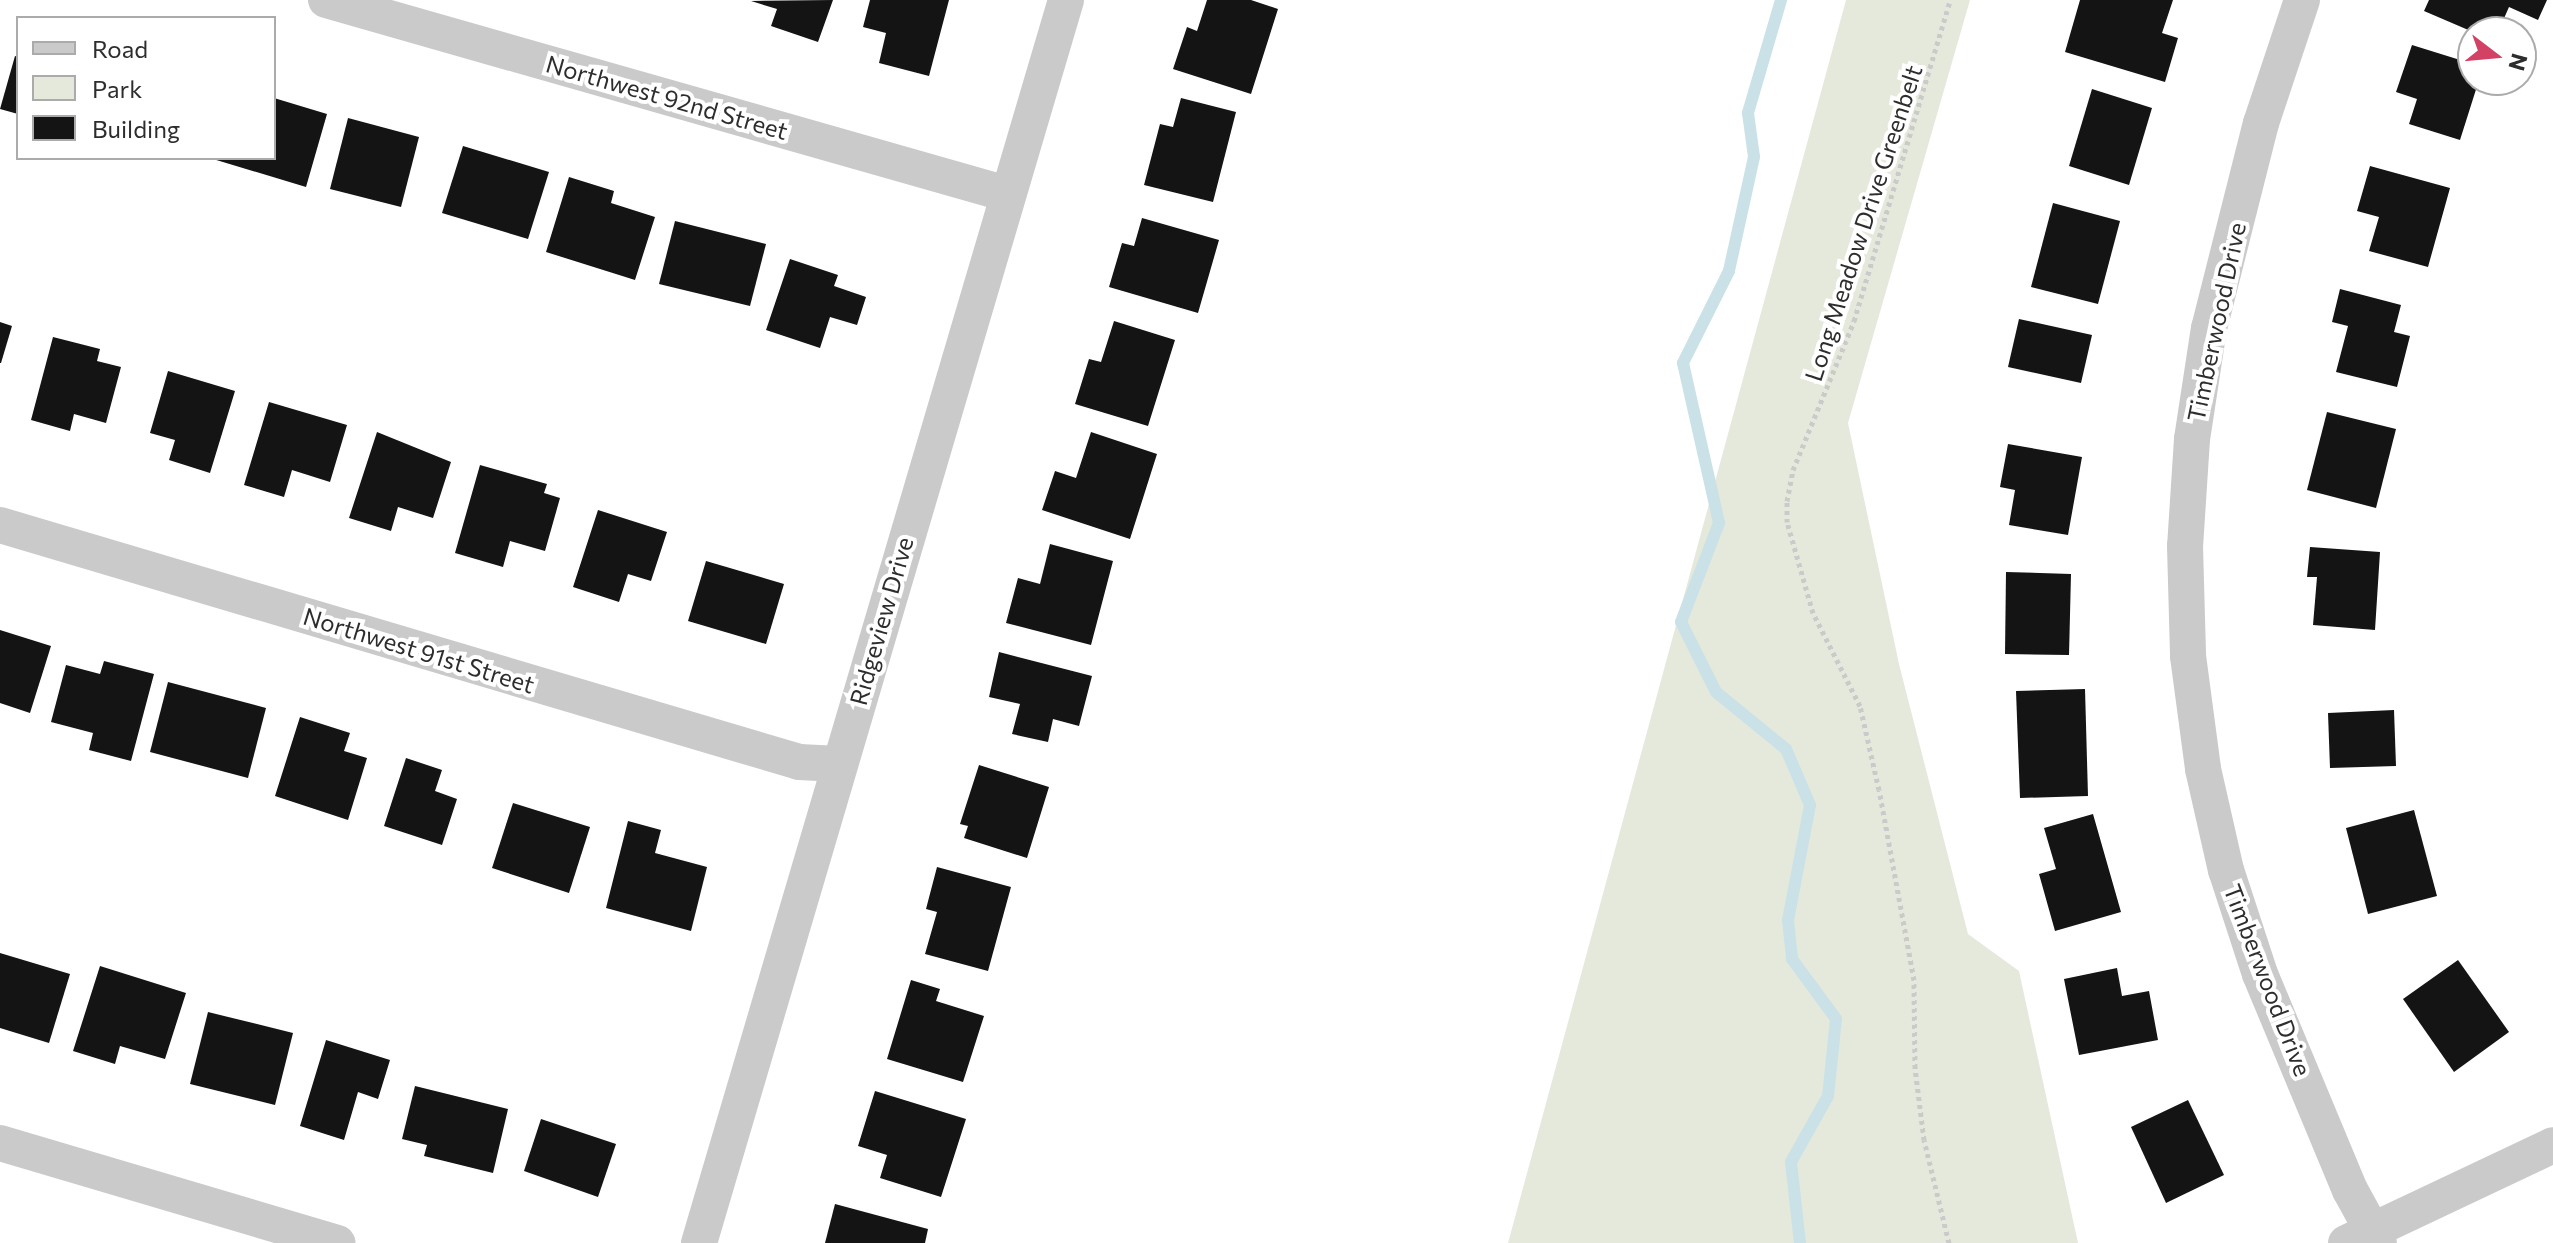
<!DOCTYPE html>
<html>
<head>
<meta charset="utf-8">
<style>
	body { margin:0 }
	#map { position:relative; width:2553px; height:1243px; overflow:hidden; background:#fff; font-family:Commissioner,sans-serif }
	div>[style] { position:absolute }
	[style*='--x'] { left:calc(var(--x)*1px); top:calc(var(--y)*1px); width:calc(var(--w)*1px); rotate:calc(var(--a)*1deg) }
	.green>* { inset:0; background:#e5e9dc }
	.stream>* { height:12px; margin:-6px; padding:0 6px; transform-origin:6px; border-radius:6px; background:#cae1e7 }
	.building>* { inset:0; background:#141414 }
	.path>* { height:5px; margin-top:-2.5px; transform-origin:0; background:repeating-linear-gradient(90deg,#cacaca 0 4px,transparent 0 8px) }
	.minor>* { height:36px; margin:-18px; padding:0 18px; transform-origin:18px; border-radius:18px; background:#cacaca }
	span { translate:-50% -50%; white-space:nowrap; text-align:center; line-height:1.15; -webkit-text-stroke:8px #fff; paint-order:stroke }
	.street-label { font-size:24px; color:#2d2d2d }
	.legend { position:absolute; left:16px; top:16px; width:260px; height:144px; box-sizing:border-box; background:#fff; border:2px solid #ababab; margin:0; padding:10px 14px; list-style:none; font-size:24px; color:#2d2d2d }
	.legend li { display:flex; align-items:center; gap:16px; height:40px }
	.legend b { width:40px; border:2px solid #ababab }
	.north { position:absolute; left:2457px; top:16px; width:80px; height:80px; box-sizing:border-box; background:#fff; border:2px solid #ababab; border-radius:50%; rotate:106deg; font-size:22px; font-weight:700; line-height:32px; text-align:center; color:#2d2d2d }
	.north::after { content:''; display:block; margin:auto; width:28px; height:36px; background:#d24264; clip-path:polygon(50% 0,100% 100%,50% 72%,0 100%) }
</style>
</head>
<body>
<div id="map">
	<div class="green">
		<i style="clip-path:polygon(1846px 0,1970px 0,1848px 423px,1899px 664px,1968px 934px,2019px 971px,2078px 1243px,1508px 1243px)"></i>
	</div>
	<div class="stream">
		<i style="--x:1781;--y:0;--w:118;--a:106.3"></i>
		<i style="--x:1748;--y:113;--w:44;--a:82.2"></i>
		<i style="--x:1754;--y:157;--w:117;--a:102.4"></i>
		<i style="--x:1729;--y:271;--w:103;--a:116.6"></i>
		<i style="--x:1683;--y:363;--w:164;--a:77.3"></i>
		<i style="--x:1719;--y:523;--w:106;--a:111"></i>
		<i style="--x:1681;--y:622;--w:78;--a:63.4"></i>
		<i style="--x:1716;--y:692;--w:90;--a:39.2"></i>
		<i style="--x:1786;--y:749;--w:61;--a:66.8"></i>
		<i style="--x:1810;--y:805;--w:117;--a:100.8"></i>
		<i style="--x:1788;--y:920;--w:39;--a:84"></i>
		<i style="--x:1792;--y:959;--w:74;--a:53.7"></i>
		<i style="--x:1836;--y:1019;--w:77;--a:95.9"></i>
		<i style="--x:1828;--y:1096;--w:76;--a:119.3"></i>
		<i style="--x:1791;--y:1162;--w:81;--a:83.7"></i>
	</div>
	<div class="building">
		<i style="clip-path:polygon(833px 0,818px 42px,771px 26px,777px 9px,751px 1px)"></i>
		<i style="clip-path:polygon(870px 0,949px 0,929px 76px,879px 63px,886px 33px,863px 27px)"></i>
		<i style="clip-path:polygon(1207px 0,1251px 0,1278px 9px,1251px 94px,1173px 69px,1187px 27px,1197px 31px)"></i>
		<i style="clip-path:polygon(2080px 0,2173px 0,2162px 33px,2178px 38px,2165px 82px,2065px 52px)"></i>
		<i style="clip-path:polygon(2429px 0,2547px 0,2538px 20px,2509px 7px,2498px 32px,2473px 32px,2424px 11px)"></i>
		<i style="clip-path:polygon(2412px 45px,2473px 64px,2473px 80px,2479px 80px,2460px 140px,2409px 124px,2417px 99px,2396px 92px)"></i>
		<i style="clip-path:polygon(15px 56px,18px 57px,18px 114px,0 109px)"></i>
		<i style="clip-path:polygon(2092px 89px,2152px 108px,2129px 185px,2069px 166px)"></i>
		<i style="clip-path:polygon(274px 98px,327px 114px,306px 187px,213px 159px,274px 158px)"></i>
		<i style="clip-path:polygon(1181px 98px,1236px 112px,1213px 202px,1144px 185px,1160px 124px,1173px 127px)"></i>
		<i style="clip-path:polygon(348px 118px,419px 137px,401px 207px,330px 189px)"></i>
		<i style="clip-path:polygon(463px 146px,549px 172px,528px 239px,442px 213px)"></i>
		<i style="clip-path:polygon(2370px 166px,2450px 188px,2428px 267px,2369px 251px,2379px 217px,2357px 211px)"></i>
		<i style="clip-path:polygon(569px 177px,614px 191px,611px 203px,655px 217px,635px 280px,546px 252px)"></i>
		<i style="clip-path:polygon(2053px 203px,2120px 221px,2098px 304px,2031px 287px)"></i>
		<i style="clip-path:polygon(1142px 218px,1219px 240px,1198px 313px,1109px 287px,1122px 243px,1134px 246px)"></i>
		<i style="clip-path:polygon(675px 221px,766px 244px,750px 306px,659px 284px)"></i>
		<i style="clip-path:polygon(790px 259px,838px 275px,834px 286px,866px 297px,857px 325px,830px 317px,820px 348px,766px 330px)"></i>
		<i style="clip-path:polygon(2340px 289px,2401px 305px,2394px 332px,2410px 336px,2397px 387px,2336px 372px,2348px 326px,2332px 322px)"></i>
		<i style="clip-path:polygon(2019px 319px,2092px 335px,2081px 383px,2008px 367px)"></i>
		<i style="clip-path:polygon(1114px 321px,1175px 340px,1148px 426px,1075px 404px,1089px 359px,1101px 362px)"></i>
		<i style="clip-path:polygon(0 322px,12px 326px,1px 363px,0 363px)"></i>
		<i style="clip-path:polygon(53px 337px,100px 349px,97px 361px,121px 367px,106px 423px,74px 414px,70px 431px,31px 420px)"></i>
		<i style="clip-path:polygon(168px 371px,235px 391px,210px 473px,169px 460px,175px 440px,150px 433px)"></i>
		<i style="clip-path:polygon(269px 402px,347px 425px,330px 482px,292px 470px,284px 497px,244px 485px)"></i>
		<i style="clip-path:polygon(2327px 412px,2396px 429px,2376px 508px,2307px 490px)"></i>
		<i style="clip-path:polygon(377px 432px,451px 462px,433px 518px,398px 507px,391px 531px,349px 518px)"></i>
		<i style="clip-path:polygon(1091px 432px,1157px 454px,1130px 539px,1042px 510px,1055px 471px,1076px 478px)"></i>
		<i style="clip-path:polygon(2008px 444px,2082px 457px,2068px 535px,2009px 525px,2015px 490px,2000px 487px)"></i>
		<i style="clip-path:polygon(480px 465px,547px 484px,544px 493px,560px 498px,545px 551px,510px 541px,503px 567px,455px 553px)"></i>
		<i style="clip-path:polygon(598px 510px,667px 532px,651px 581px,628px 574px,619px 602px,573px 587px)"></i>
		<i style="clip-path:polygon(1050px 544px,1113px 561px,1091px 645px,1006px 623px,1018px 578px,1040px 584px)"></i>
		<i style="clip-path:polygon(2310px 547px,2380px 552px,2375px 630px,2313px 625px,2317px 577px,2307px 577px)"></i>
		<i style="clip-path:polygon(706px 561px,784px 584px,766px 644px,688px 621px)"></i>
		<i style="clip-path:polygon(2006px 572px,2071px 574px,2069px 655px,2005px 654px)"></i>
		<i style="clip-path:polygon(0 630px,51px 646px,30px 713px,0 703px)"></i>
		<i style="clip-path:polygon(999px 652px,1092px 676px,1079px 726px,1053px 719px,1048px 742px,1012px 734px,1020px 704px,989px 697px)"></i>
		<i style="clip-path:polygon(104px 661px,154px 674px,131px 761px,89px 750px,93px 733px,51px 722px,66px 665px,100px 674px)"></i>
		<i style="clip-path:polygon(168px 682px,266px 708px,248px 778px,150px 752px)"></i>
		<i style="clip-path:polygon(2085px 689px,2088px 796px,2020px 798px,2016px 691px)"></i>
		<i style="clip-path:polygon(2394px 710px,2396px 766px,2330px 768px,2328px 713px)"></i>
		<i style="clip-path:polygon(300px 717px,350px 733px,344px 751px,367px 758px,348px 820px,275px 796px)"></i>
		<i style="clip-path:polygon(406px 758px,442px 770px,435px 791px,457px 799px,442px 845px,384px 826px)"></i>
		<i style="clip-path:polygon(979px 765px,1049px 787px,1027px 858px,964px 838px,968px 826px,960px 824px)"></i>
		<i style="clip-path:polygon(513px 803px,590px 827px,569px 893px,492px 868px)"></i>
		<i style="clip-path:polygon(2414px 810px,2437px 896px,2368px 914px,2346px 828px)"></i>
		<i style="clip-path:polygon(2093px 814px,2121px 912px,2055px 931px,2039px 874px,2056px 869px,2044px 828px)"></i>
		<i style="clip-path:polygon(628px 821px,661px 830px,655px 853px,707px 867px,691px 931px,606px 908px)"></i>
		<i style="clip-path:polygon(937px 867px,1011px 887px,988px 971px,925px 954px,937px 912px,926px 909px)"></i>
		<i style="clip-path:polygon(0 953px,70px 974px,49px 1043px,0 1028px)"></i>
		<i style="clip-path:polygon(2458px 960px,2509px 1032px,2454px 1072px,2403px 999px)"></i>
		<i style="clip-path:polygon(100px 966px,186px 993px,165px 1059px,120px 1046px,115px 1064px,73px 1051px)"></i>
		<i style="clip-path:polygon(2117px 968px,2122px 996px,2149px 991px,2158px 1040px,2079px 1055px,2064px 979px)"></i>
		<i style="clip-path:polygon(911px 980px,940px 989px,936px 1001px,984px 1016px,963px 1082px,887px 1059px)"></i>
		<i style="clip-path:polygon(208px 1012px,293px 1033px,275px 1105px,190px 1084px)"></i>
		<i style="clip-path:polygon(326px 1040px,390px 1060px,378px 1099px,358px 1092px,344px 1140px,300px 1126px)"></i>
		<i style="clip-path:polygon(415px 1086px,508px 1109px,493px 1173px,424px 1156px,427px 1145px,402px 1139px)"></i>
		<i style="clip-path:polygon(875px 1091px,966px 1119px,941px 1197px,880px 1178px,887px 1155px,858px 1146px)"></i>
		<i style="clip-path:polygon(2188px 1100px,2224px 1175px,2166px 1203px,2131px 1127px)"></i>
		<i style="clip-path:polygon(541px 1119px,616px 1144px,598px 1197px,524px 1171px)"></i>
		<i style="clip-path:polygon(835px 1204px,928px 1229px,925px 1243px,825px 1243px)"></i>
	</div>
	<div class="path">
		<i style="--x:1949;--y:1243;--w:106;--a:-103.6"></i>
		<i style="--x:1924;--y:1140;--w:73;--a:-97.1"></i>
		<i style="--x:1915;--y:1068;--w:88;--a:-90.7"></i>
		<i style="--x:1914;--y:980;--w:193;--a:-100.4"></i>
		<i style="--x:1879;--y:790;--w:86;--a:-102.7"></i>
		<i style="--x:1860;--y:706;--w:104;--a:-116.8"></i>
		<i style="--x:1813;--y:613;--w:95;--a:-105.9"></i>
		<i style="--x:1787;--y:522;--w:21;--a:-90"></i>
		<i style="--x:1787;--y:501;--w:32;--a:-79"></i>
		<i style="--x:1793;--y:470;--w:161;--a:-67.7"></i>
		<i style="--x:1854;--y:321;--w:335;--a:-73.3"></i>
	</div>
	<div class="minor">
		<i style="--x:326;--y:0;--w:708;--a:15.9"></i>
		<i style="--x:2302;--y:0;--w:130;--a:108.4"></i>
		<i style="--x:2261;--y:123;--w:211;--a:104.2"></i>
		<i style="--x:2209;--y:328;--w:112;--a:98.7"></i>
		<i style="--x:2192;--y:439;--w:107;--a:93.7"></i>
		<i style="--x:2185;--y:546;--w:110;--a:88.4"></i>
		<i style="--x:2188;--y:656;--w:114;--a:82.4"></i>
		<i style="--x:2203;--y:769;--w:104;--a:77.2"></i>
		<i style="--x:2226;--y:870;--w:109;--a:71.9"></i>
		<i style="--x:2260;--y:974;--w:234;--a:67.4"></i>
		<i style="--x:2350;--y:1190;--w:60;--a:61.3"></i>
		<i style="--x:0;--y:525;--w:833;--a:16.52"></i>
		<i style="--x:799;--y:762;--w:40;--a:2.9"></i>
		<i style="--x:0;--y:1143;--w:352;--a:16.5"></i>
		<i style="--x:699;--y:1243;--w:1296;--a:-73.55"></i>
		<i style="--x:2346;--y:1243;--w:229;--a:-25.3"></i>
	</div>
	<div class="street-label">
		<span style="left:667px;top:97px;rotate:16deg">Northwest 92nd Street</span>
		<span style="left:1863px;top:223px;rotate:-72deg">Long Meadow Drive Greenbelt</span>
		<span style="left:2216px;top:322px;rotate:-78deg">Timberwood Drive</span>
		<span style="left:881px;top:621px;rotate:-74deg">Ridgeview Drive</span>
		<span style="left:419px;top:650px;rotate:17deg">Northwest 91st Street</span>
		<span style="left:2268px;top:980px;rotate:69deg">Timberwood Drive</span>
	</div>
	<ul class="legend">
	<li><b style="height:10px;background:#cacaca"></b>Road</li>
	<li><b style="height:22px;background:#e5e9dc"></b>Park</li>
	<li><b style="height:22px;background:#141414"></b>Building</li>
	</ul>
	<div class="north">N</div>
</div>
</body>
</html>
